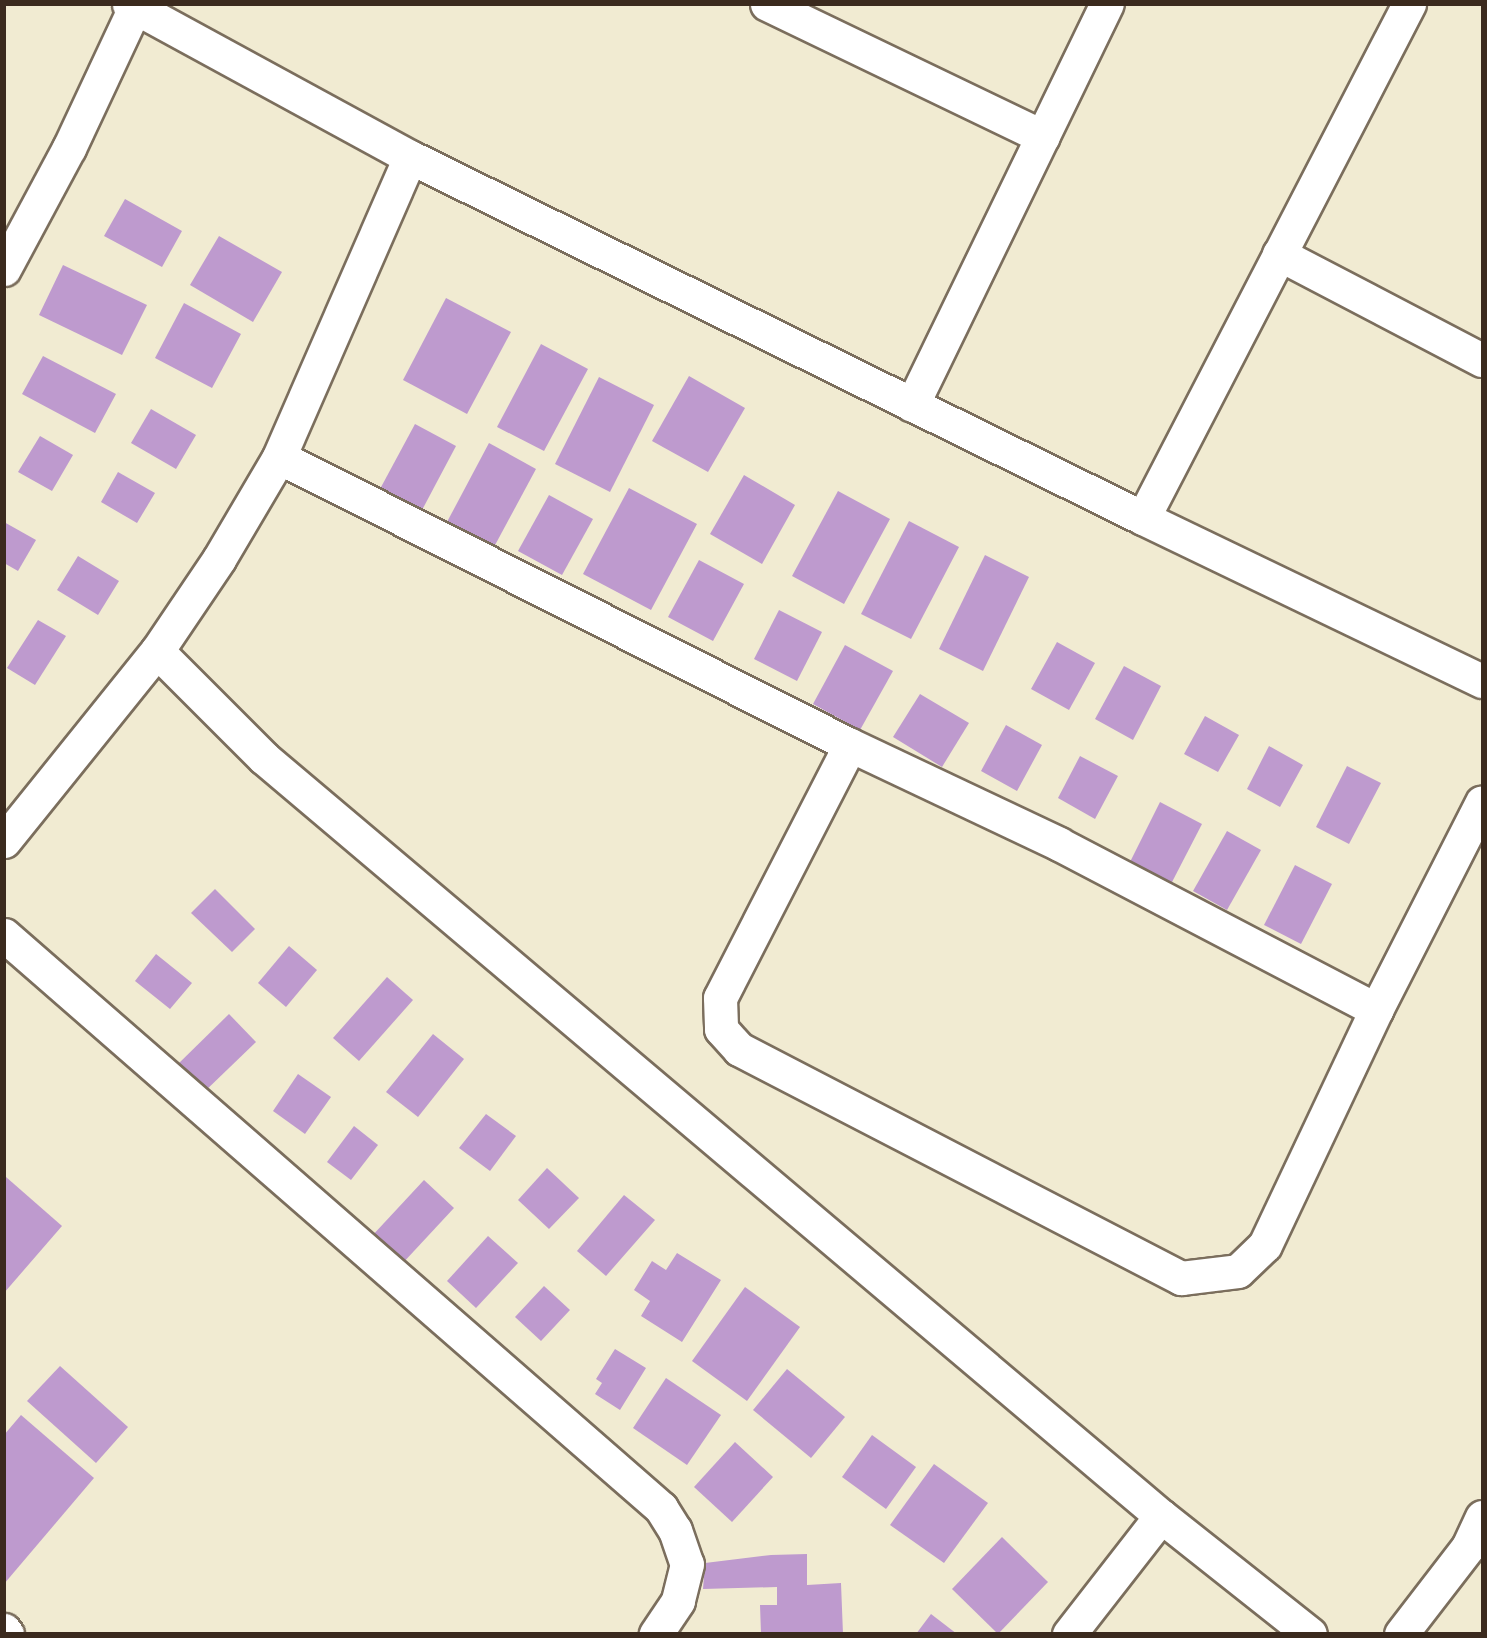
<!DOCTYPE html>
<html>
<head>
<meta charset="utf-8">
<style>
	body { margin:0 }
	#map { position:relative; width:1487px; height:1638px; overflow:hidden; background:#f1ebd2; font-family:"Gochi Hand",sans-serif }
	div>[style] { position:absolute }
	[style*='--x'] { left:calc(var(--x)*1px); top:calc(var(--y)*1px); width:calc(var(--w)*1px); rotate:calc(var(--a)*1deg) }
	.building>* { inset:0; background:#be9ace }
	.roads { filter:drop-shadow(2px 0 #7b6e5d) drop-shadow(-2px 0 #7b6e5d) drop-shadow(0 2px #7b6e5d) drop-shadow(0 -2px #7b6e5d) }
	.minor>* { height:33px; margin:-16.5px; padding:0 16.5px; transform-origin:16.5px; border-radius:16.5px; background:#fff }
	span { translate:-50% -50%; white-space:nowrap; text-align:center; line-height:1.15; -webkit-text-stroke:5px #fbf7ec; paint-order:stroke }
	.frame { position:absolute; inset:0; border:6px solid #3b2a1e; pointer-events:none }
</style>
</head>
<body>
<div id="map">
	<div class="building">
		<i style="clip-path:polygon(125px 199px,182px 231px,162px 267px,104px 236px)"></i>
		<i style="clip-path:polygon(219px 236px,282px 272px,253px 322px,190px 285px)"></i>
		<i style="clip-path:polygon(63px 265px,147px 305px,122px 355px,39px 315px)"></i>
		<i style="clip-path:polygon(446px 298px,511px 332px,467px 414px,403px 380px)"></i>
		<i style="clip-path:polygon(184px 303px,241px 334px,212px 388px,155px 358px)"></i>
		<i style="clip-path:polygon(541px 344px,588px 369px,544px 451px,497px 427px)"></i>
		<i style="clip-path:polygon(43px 356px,116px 394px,95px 433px,22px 394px)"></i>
		<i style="clip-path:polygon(689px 376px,745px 408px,708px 472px,652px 441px)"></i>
		<i style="clip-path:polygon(599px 377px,654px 405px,610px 492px,555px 464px)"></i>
		<i style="clip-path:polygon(151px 409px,196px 435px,176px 469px,131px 443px)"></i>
		<i style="clip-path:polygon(415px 424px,456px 446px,421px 512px,380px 489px)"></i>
		<i style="clip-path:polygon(40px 436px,73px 455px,52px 491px,18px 472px)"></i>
		<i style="clip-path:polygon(489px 443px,536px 469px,494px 547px,447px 522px)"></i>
		<i style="clip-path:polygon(118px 472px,155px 493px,137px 523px,101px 502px)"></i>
		<i style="clip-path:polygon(744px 475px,795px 505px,762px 564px,710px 534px)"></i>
		<i style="clip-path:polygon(629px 488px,697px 524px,651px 610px,583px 574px)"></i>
		<i style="clip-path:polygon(838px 491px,890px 519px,844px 604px,792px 576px)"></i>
		<i style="clip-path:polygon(549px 495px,593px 519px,562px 575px,518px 551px)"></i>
		<i style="clip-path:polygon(909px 521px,959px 547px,911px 639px,861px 614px)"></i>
		<i style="clip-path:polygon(4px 522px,36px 540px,18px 571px,4px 563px)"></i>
		<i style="clip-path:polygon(985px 555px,1029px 577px,983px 671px,939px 649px)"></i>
		<i style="clip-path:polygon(78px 556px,119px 581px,98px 615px,57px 590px)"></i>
		<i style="clip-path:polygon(699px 560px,744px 584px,713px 641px,668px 617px)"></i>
		<i style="clip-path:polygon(779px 610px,822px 632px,797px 681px,754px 659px)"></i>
		<i style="clip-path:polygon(38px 620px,66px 636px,35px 685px,7px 668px)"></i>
		<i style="clip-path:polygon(1057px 642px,1095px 663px,1069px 710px,1031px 689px)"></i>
		<i style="clip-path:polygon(845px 645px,893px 671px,860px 730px,813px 704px)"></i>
		<i style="clip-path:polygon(1124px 666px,1161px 686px,1133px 740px,1095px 719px)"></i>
		<i style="clip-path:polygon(920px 694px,969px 723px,942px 767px,893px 737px)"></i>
		<i style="clip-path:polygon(1205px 716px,1239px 735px,1218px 772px,1184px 754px)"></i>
		<i style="clip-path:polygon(1006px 725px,1042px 745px,1017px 791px,981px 771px)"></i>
		<i style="clip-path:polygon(1269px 746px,1303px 765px,1280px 807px,1247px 789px)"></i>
		<i style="clip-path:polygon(1080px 756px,1118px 776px,1095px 819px,1058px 798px)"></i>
		<i style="clip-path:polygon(1347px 766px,1381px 783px,1349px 844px,1316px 827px)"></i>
		<i style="clip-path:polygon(1160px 802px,1202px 824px,1171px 884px,1130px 862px)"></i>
		<i style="clip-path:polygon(1227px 831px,1261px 850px,1227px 910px,1193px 891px)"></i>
		<i style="clip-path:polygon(1295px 865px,1332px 884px,1301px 944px,1264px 925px)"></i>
		<i style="clip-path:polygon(215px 889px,255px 929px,232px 952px,191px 913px)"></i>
		<i style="clip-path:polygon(289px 946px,317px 970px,286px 1007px,258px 983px)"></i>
		<i style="clip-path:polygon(156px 954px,192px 983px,170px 1009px,135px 981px)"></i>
		<i style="clip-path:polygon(387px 977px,413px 1000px,359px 1061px,333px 1038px)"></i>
		<i style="clip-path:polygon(229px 1014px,256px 1042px,201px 1095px,174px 1068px)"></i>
		<i style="clip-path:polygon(433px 1034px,464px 1059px,418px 1117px,386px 1092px)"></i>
		<i style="clip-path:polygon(298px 1074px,331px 1097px,305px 1134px,273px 1111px)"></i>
		<i style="clip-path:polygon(486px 1114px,516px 1136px,490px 1171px,459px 1148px)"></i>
		<i style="clip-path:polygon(354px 1126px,378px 1145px,351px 1180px,327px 1162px)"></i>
		<i style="clip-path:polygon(547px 1168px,579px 1198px,549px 1229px,518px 1200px)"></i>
		<i style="clip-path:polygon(6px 1177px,62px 1226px,4px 1293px,4px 1178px)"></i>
		<i style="clip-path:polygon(424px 1180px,454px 1208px,401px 1265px,371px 1237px)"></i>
		<i style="clip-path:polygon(624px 1195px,655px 1220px,606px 1276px,577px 1251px)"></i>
		<i style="clip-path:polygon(488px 1236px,518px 1263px,476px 1308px,447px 1281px)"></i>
		<i style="clip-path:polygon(677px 1253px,721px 1280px,682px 1342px,641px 1316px,650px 1301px,634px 1290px,652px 1261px,666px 1270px)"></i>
		<i style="clip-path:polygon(544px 1286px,570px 1310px,541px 1341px,515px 1317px)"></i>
		<i style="clip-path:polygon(745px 1287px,800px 1327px,747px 1401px,692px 1361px)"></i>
		<i style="clip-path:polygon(615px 1349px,646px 1368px,620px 1410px,595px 1394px,602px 1383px,596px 1379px)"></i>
		<i style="clip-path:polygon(60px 1366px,128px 1427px,96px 1463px,27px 1401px)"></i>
		<i style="clip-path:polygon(787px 1369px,845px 1417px,811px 1458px,753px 1410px)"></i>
		<i style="clip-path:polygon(666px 1378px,721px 1415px,687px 1465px,633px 1428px)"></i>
		<i style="clip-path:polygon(21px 1415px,94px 1478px,4px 1584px,4px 1435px)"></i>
		<i style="clip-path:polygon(872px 1435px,916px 1467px,886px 1509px,842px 1477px)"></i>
		<i style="clip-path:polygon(735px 1442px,773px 1477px,732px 1522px,694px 1487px)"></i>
		<i style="clip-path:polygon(934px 1464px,988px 1503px,944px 1563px,890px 1525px)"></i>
		<i style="clip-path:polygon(1002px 1537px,1048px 1582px,998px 1634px,952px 1589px)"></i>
		<i style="clip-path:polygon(807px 1554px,807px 1585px,841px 1583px,843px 1634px,761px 1634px,760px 1605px,777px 1605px,777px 1587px,703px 1589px,705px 1563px,771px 1555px)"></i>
		<i style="clip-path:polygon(931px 1614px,957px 1634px,916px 1634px)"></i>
	</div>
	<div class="roads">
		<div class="minor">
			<i style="--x:129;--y:4;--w:320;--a:28.6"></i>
			<i style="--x:410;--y:157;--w:817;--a:26.22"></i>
			<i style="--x:1143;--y:518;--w:376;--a:25.7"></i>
			<i style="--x:767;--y:4;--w:306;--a:25.7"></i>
			<i style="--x:1279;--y:254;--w:229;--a:27.6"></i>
			<i style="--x:4;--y:269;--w:137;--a:-61.8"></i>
			<i style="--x:69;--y:148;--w:156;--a:-64.9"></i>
			<i style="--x:912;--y:405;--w:446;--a:-64.1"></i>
			<i style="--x:279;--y:457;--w:640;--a:26.77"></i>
			<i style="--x:850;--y:745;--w:231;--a:25.3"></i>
			<i style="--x:1059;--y:844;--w:358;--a:27.6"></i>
			<i style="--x:1376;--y:1010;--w:233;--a:-63"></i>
			<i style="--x:1143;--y:518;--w:579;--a:-62.64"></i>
			<i style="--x:157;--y:651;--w:151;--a:45"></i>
			<i style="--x:264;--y:758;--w:1174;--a:40.2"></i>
			<i style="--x:1161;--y:1516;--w:150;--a:127.9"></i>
			<i style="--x:850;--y:745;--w:284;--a:117.2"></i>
			<i style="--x:720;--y:998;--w:31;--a:88"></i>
			<i style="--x:721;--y:1029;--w:27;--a:48"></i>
			<i style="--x:739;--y:1049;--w:498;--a:27.4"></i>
			<i style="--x:1181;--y:1278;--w:57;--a:-7"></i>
			<i style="--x:1238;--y:1271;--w:37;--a:-44"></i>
			<i style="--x:1265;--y:1245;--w:260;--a:-64.7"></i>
			<i style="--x:4;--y:841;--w:244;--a:-51.2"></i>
			<i style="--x:157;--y:651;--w:111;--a:-56"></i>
			<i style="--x:219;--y:559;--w:118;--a:-59.5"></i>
			<i style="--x:279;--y:457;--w:327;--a:-66.4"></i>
			<i style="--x:4;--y:935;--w:872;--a:41.09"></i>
			<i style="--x:661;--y:1508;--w:26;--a:58"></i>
			<i style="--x:675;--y:1530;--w:36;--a:71"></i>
			<i style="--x:687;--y:1564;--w:38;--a:104"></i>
			<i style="--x:678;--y:1601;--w:40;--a:124"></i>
			<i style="--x:1161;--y:1516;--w:190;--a:38.4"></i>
			<i style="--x:4;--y:1630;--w:5;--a:53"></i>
			<i style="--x:1401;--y:1634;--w:110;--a:-52.4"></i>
			<i style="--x:1468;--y:1547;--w:33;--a:-65"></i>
		</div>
	</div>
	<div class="frame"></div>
</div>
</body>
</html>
